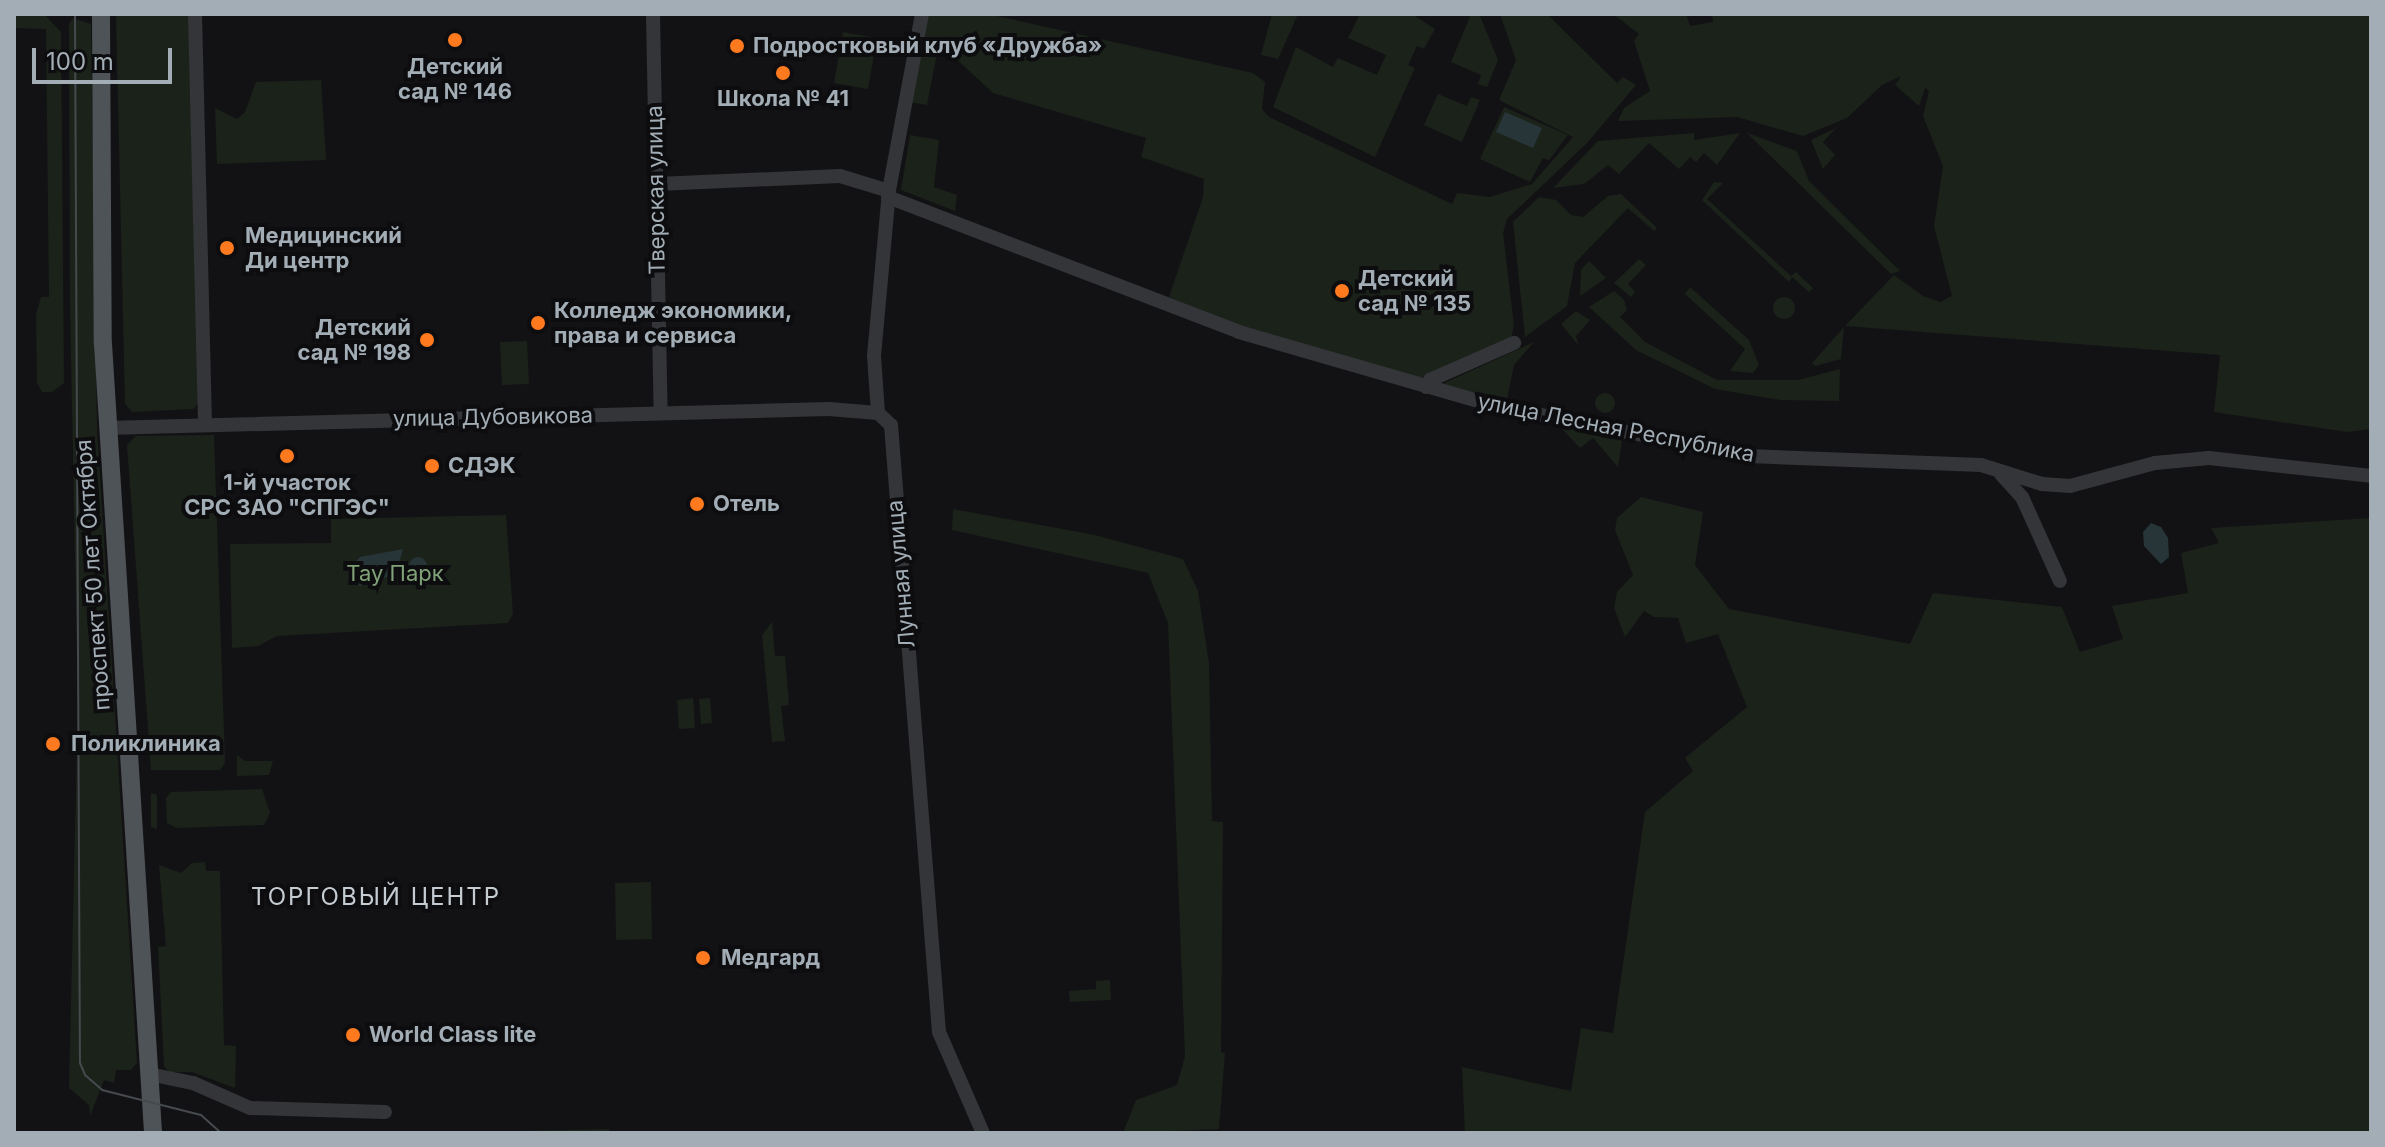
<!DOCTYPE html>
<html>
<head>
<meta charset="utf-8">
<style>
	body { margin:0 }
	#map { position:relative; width:2385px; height:1147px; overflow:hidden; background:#121214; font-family:Inter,sans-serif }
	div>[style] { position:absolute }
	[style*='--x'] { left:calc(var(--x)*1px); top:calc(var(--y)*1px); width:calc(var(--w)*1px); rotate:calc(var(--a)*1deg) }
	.green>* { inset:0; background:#1b221a }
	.round { border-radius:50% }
	.water>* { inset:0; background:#273538 }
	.minor>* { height:14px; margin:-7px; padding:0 7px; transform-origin:7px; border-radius:7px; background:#333539 }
	.major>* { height:18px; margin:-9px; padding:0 9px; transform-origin:9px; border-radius:9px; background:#4e5358 }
	.tram>* { height:2px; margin:-1px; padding:0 1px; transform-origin:1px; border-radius:1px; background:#464a4e }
	.dots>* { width:22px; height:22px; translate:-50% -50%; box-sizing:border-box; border:4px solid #0d0d0f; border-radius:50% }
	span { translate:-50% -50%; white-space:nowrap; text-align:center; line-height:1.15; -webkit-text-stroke:8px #0d0d0f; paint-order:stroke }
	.poi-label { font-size:22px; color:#a2adb5; font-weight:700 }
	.left { translate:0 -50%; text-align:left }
	.right { translate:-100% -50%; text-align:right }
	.street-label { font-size:22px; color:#a2adb5 }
	.park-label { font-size:22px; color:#80a278 }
	.neighbourhood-label { font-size:24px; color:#c4cbd1; letter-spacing:2px }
	.frame { position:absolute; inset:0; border:16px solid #a2adb5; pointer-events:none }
	.scale { position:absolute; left:32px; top:48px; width:140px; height:36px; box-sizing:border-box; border:4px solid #a2adb5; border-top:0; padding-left:10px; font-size:24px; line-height:28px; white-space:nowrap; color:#a2adb5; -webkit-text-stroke:6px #0d0d0f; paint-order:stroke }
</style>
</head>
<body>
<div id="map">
	<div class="green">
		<i style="clip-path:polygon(116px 14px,190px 14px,200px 402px,193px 409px,132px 412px,125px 404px)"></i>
		<i style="clip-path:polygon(927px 14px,988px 14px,1253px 73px,1265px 82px,1262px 109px,1269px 117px,1452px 204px,1457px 193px,1490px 197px,1532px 184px,1573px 137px,1499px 100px,1516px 60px,1500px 14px,1547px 14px,1617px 83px,1623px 77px,1636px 85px,1587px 143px,1507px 219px,1503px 233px,1514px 325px,1511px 339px,1420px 378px,1242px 327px,1169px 297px,1203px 197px,1204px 179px,1141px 157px,1146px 138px,993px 93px,939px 43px,927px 105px,910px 102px)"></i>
		<i style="clip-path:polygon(1272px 14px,1298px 14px,1278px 59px,1261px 55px)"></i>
		<i style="clip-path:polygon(1360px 14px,1412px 14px,1435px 29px,1424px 49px,1417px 46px,1408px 65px,1415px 68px,1375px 157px,1273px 107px,1296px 47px,1333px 67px,1338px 58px,1377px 75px,1386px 55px,1348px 38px)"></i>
		<i style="clip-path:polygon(1471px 14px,1480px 16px,1498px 60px,1487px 87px,1478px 84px,1481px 75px,1451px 62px)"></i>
		<i style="clip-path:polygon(1613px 14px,1686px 14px,1690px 26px,1713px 22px,1712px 14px,2371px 14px,2371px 429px,2347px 432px,2214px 412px,2220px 355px,1845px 326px,1894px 275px,1923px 296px,1940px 302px,1952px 296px,1934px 226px,1943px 166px,1923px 116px,1929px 91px,1925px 88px,1919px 106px,1895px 85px,1901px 76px,1882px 85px,1847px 118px,1803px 136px,1737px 117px,1618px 121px,1624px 108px,1650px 91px,1634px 41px,1639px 34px)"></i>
		<i style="clip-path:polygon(14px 15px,45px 15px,61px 32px,64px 383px,52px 392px,42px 392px,37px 383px,36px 314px,41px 297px,49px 297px,46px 29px,14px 28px)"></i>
		<i style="clip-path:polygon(73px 18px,91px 24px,97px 429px,137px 1063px,131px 1070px,116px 1070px,114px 1083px,104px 1080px,90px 1116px,89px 1105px,69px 1088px,78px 703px,70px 307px,69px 24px)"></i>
		<i style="clip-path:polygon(843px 32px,877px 38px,868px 89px,834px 83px)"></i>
		<i style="clip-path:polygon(321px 80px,326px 160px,217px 164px,215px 108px,237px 119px,245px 112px,256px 82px)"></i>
		<i style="clip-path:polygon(1438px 94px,1467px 106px,1471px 97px,1480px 100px,1462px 142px,1424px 125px)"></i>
		<i style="clip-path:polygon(1504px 107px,1568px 135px,1549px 160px,1543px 158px,1530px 182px,1480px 159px)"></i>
		<i style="clip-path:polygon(1836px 128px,1823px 142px,1835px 155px,1823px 169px,1811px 140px)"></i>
		<i style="clip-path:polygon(1694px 133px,1694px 140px,1740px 133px,1717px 165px,1704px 153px,1696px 162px,1690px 157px,1679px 169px,1649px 143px,1619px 174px,1608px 165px,1584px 184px,1553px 188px,1598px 141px)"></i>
		<i style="clip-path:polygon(1747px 133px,1797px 151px,1809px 181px,1900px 271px,1891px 274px)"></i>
		<i style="clip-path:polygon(910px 135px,939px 140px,934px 187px,957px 195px,955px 211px,901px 190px)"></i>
		<i style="clip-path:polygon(1714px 182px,1723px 183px,1707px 199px,1791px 276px,1796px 272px,1813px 288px,1809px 292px,1792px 277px,1789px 282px,1702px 200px)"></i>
		<i style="clip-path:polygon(1621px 194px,1657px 228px,1654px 231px,1628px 208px,1575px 263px,1567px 306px,1525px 337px,1513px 222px,1539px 197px,1556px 200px,1571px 215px,1583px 217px,1608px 196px)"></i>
		<i style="clip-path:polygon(1639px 259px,1646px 265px,1628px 284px,1635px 292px,1631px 297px,1614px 283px)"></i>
		<i style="clip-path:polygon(1589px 261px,1606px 278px,1580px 296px,1581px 270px)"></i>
		<i style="clip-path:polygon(1690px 287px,1749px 340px,1759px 365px,1753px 373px,1730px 371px,1745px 349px,1685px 294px)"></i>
		<i style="clip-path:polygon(1614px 291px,1624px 300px,1627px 310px,1620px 317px,1645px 342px,1717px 380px,1798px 380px,1840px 369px,1839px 401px,1780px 400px,1715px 389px,1636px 350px,1589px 307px)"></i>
		<i class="round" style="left:1773px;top:297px;width:22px;height:22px"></i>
		<i style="clip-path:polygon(1576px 311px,1590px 320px,1576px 336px,1579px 346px,1561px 324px)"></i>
		<i style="clip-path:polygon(1844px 327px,1841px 359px,1815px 366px,1812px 363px)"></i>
		<i style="clip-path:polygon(527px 341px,529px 384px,502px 385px,500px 342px)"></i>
		<i style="clip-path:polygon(1534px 342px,1514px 365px,1506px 404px,1440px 385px)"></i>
		<i class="round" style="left:1595px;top:393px;width:20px;height:20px"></i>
		<i style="clip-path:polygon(1564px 426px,1623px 435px,1618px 467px,1593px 438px,1580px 448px,1562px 429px)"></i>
		<i style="clip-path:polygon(214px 435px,225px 763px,220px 770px,151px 770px,127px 445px,136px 436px)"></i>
		<i style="clip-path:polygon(1641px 497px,1703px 512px,1695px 565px,1729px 609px,1910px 644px,1933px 593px,2062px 607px,2080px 652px,2123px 639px,2112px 606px,2188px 593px,2181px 553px,2219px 543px,2211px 528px,2371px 518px,2371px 1133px,1465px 1133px,1462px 1067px,1571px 1091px,1581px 1028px,1613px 1033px,1645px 812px,1693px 771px,1685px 758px,1747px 707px,1718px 634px,1686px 643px,1678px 618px,1654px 617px,1644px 611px,1625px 637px,1614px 608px,1617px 592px,1633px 575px,1615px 530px,1617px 518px)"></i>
		<i style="clip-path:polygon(953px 509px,1095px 535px,1183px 559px,1198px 591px,1209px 663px,1212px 821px,1223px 822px,1221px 1052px,1225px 1053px,1219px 1129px,1123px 1133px,1136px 1100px,1177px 1085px,1185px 1056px,1168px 623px,1148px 573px,952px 530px)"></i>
		<i style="clip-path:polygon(506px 515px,513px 614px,508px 623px,277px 636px,258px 646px,232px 648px,230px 544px,331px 543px,331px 519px)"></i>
		<i style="clip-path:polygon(772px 622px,775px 656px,785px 656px,789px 705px,781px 706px,785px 741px,772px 742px,762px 635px)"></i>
		<i style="clip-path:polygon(693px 698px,695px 728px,679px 729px,677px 700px)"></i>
		<i style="clip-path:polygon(710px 698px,712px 723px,701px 724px,699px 699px)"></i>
		<i style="clip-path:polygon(237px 755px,245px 761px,273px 761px,269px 775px,237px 776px)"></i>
		<i style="clip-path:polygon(262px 789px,270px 813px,264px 825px,176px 828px,167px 823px,166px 798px,171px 792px)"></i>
		<i style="clip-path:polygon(151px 793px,157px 795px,157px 829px,151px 827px)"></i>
		<i style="clip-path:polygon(205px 862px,206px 871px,220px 871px,224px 1045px,236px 1046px,235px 1088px,192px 1072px,169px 1072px,164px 1066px,158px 947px,166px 946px,159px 865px,181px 873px,192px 863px)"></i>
		<i style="clip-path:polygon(651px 882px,652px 939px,616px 940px,615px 883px)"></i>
		<i style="clip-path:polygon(1110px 980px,1111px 1000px,1070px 1002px,1069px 991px,1096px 989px,1096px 981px)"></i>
		<i style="clip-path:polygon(609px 1129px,609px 1133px,428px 1133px)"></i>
	</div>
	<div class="water">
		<i style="clip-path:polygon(1505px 112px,1542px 128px,1533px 148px,1496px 132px)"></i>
		<i style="clip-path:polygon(2151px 523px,2161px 527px,2168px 538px,2169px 557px,2161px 564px,2144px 546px,2143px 532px)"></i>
		<i style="clip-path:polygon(403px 549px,396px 574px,360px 586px,348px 579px,348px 569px,360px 557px)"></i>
		<i class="round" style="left:409px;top:557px;width:18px;height:18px"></i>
	</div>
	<div class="minor">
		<i style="--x:195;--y:14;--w:409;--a:88.6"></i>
		<i style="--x:653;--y:14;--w:399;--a:88.9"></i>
		<i style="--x:922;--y:14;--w:180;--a:100.6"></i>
		<i style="--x:889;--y:191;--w:166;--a:95.2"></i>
		<i style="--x:874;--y:356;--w:57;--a:86"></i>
		<i style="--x:878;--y:413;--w:18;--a:43"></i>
		<i style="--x:891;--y:425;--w:609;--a:85.48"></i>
		<i style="--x:939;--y:1032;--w:110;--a:66.5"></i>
		<i style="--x:657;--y:184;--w:183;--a:-2.5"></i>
		<i style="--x:840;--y:176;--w:51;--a:17"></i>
		<i style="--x:888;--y:197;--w:376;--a:21"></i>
		<i style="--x:1239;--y:332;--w:267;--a:16.1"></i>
		<i style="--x:1496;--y:406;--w:257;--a:11.2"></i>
		<i style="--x:1748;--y:456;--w:233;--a:2.2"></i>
		<i style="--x:1981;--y:465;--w:64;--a:17.3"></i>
		<i style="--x:2042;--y:484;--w:28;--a:4"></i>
		<i style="--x:2070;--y:486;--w:88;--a:-15.1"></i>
		<i style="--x:2155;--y:463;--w:54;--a:-5.3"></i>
		<i style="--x:2209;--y:458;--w:163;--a:6.3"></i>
		<i style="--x:1426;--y:387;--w:8;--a:-60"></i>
		<i style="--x:1430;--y:380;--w:92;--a:-23.8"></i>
		<i style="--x:107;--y:428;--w:722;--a:-1.51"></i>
		<i style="--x:829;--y:409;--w:49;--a:4.7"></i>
		<i style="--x:2001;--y:474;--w:31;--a:48"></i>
		<i style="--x:2022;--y:497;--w:92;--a:65.7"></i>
		<i style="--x:149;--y:1074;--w:45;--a:11.6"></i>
		<i style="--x:193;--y:1083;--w:62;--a:23.7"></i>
		<i style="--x:250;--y:1108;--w:135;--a:1.7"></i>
	</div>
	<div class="major">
		<i style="--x:101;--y:14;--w:330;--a:89.7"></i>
		<i style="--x:103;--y:344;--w:791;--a:86.37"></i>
	</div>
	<div class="tram">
		<i style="--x:75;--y:14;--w:1049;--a:89.73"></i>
		<i style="--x:80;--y:1063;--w:13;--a:67"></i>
		<i style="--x:85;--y:1075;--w:23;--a:41"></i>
		<i style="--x:102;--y:1090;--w:102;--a:14.2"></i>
		<i style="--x:201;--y:1115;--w:27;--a:42"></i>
	</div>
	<div class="dots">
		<i style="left:455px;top:40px;background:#ff7a1f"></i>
		<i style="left:737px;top:46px;background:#ff7a1f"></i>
		<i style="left:783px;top:73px;background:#ff7a1f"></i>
		<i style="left:227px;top:248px;background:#ff7a1f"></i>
		<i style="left:1342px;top:291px;background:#ff7a1f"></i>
		<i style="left:538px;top:323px;background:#ff7a1f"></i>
		<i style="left:427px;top:340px;background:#ff7a1f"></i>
		<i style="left:287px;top:456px;background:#ff7a1f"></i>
		<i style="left:432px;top:466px;background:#ff7a1f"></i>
		<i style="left:697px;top:504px;background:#ff7a1f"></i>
		<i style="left:53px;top:744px;background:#ff7a1f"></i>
		<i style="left:703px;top:958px;background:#ff7a1f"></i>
		<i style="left:353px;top:1035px;background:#ff7a1f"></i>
	</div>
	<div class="poi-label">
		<span class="left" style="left:753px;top:46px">Подростковый клуб «Дружба»</span>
		<span style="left:455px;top:79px">Детский<br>сад № 146</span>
		<span style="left:783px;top:99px">Школа № 41</span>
		<span class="left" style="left:245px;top:248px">Медицинский<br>Ди центр</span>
		<span class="left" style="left:1358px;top:291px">Детский<br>сад № 135</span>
		<span class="left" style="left:554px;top:323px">Колледж экономики,<br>права и сервиса</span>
		<span class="right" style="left:411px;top:340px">Детский<br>сад № 198</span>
		<span class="left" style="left:448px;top:466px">СДЭК</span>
		<span style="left:287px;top:495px">1-й участок<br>СРС ЗАО "СПГЭС"</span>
		<span class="left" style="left:713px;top:504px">Отель</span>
		<span class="left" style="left:71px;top:744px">Поликлиника</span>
		<span class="left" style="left:721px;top:958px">Медгард</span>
		<span class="left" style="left:369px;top:1035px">World Class lite</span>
	</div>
	<div class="street-label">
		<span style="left:656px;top:190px;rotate:-91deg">Тверская улица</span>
		<span style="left:493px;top:417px;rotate:-1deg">улица Дубовикова</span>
		<span style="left:1616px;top:428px;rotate:11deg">улица Лесная Республика</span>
		<span style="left:901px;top:574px;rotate:-95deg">Лунная улица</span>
		<span style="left:93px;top:575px;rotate:-94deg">проспект 50 лет Октября</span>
	</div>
	<div class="park-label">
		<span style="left:395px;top:574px">Тау Парк</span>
	</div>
	<div class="neighbourhood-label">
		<span style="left:376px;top:897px">ТОРГОВЫЙ ЦЕНТР</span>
	</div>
	<div class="frame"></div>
	<div class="scale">100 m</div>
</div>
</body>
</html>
